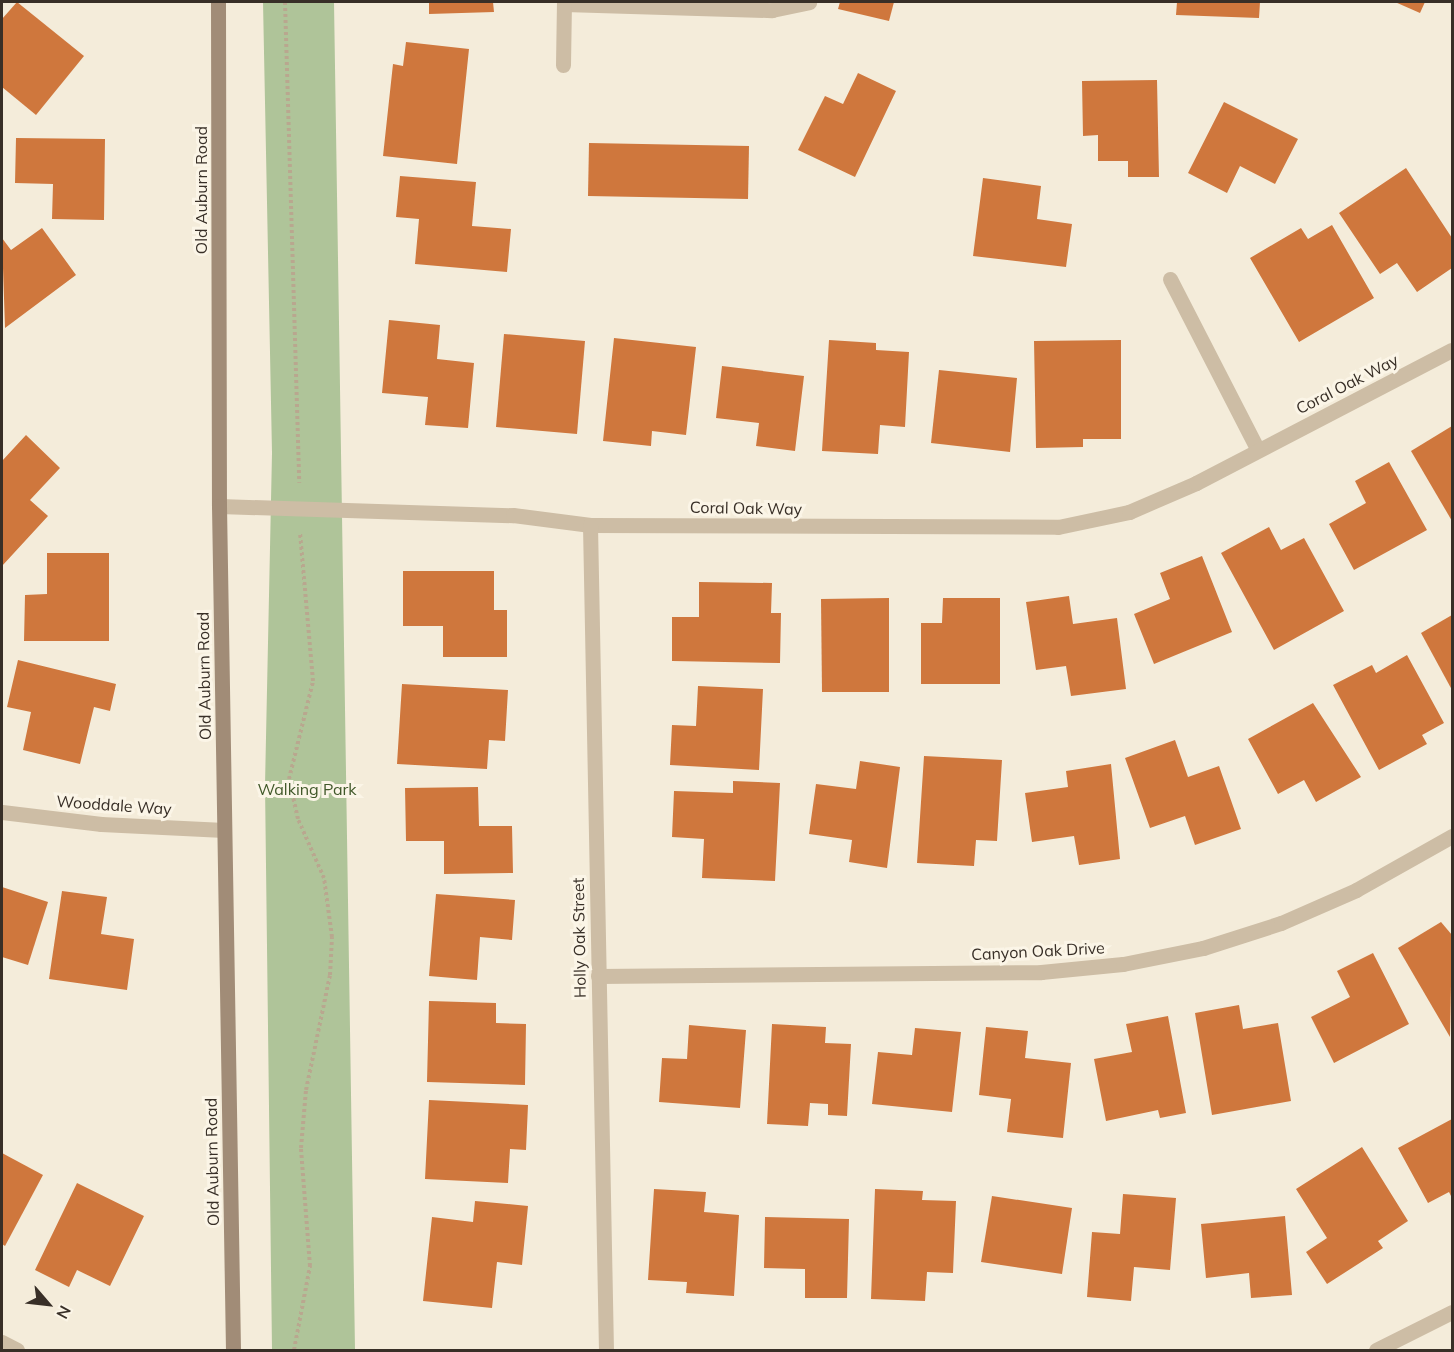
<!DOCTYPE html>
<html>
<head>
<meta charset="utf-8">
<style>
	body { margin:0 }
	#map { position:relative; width:1454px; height:1352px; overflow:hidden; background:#f4ecda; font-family:Mulish,sans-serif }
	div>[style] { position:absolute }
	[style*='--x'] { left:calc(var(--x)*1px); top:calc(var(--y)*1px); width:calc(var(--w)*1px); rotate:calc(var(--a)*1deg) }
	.green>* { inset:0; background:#afc499 }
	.building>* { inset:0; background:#cf773d }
	.path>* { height:4px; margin-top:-2px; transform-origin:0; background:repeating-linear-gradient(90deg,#b9a78f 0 3px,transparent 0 6px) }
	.lane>* { height:15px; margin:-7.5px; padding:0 7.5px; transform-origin:7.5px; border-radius:7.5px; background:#cdbda5 }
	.street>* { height:15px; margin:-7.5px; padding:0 7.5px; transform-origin:7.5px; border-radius:7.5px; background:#cdbda5 }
	.secondary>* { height:15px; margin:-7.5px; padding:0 7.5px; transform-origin:7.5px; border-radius:7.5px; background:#a18c77 }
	span { translate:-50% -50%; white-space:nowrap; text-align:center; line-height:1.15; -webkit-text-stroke:6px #fbf5e7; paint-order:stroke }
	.street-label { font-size:16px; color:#382f27 }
	.park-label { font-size:16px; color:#405829 }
	.frame { position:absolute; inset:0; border:3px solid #382f27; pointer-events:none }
	.north { position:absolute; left:18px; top:1274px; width:60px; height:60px; -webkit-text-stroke:4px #fbf5e7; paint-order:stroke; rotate:118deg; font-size:16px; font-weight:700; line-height:24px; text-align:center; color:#382f27 }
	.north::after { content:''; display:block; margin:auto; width:21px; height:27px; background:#382f27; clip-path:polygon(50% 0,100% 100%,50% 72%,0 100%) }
</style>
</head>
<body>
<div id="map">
	<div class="green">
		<i style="clip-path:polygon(263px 2px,334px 2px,355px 1350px,272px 1350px,265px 785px,272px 453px)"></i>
	</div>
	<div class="building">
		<i style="clip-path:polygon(17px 2px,84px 56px,36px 115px,2px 87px,2px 19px)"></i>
		<i style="clip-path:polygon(429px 2px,493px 2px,494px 12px,429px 14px)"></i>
		<i style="clip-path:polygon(840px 2px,894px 2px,889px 21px,838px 9px)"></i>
		<i style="clip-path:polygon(1177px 2px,1260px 2px,1259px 18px,1176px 15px)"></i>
		<i style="clip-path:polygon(1395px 2px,1425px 2px,1420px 13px)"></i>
		<i style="clip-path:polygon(406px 42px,469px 49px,457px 164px,383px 156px,393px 64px,403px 66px)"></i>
		<i style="clip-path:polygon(858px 73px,896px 91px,855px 177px,798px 150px,825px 96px,843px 104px)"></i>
		<i style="clip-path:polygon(1157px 80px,1159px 177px,1128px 177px,1128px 161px,1098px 161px,1098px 135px,1083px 136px,1082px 81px)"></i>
		<i style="clip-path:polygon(1224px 102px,1298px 139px,1275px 184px,1240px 166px,1227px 193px,1188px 173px)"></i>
		<i style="clip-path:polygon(16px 138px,105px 139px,104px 220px,52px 219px,53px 184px,15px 183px)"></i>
		<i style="clip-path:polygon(589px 143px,749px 146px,748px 199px,588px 196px)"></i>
		<i style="clip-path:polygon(1406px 168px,1452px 238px,1452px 268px,1417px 292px,1397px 263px,1380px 274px,1339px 213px)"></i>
		<i style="clip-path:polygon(400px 176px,476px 182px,472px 226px,511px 229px,507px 272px,415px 264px,419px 219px,396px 217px)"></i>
		<i style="clip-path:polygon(983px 178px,1041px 186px,1037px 219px,1072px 224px,1066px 267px,973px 256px)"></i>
		<i style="clip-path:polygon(1332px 225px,1374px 298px,1299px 342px,1250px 258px,1301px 228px,1308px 239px)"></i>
		<i style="clip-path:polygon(42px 228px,76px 275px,5px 328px,2px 238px,11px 250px)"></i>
		<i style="clip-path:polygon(389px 320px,440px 325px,437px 359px,474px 363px,468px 428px,425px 425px,428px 397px,382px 393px)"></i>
		<i style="clip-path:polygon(504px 334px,585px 341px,577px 434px,496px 427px)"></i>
		<i style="clip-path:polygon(614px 338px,696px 347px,686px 435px,652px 431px,651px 446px,603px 441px)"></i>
		<i style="clip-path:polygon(829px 340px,876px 343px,876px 350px,909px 352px,905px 427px,880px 425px,878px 454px,822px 451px)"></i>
		<i style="clip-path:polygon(1121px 340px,1121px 439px,1083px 439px,1083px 447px,1036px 448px,1034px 341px)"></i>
		<i style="clip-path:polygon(722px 366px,804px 376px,795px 451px,756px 446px,759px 423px,716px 418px)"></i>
		<i style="clip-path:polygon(939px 370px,1017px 378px,1010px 452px,931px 443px)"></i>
		<i style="clip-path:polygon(1452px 426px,1452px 521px,1411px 451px)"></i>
		<i style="clip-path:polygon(26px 435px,60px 468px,30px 500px,48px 516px,2px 566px,2px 461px)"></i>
		<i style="clip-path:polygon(1389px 462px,1427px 530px,1354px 570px,1329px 524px,1366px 503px,1355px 481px)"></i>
		<i style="clip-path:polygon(1269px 527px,1281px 550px,1304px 538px,1344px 611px,1274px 650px,1221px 553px)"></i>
		<i style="clip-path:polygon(47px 553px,109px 553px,109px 641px,24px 641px,25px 595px,47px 594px)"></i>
		<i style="clip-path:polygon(1202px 556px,1232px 632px,1154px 664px,1134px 614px,1170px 599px,1160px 573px)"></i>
		<i style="clip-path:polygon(403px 571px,494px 571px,494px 610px,507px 610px,507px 657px,443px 657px,443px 626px,403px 626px)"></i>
		<i style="clip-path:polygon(699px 582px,772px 583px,771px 613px,781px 613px,780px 663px,672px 661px,672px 617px,699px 617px)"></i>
		<i style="clip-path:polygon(1069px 596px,1073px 624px,1117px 618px,1126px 689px,1071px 696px,1066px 666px,1036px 670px,1026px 602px)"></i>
		<i style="clip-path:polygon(889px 598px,889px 692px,822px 692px,821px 599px)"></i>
		<i style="clip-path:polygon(943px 598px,1000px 598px,1000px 684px,921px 684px,921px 623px,942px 623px)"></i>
		<i style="clip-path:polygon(1452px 615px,1452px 690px,1421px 633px)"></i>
		<i style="clip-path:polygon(1407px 655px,1444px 723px,1422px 735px,1427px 744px,1379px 770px,1333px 685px,1372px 665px,1376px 673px)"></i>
		<i style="clip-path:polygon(18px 660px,116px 684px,110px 711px,94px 707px,80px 764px,23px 750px,31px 712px,7px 707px)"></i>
		<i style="clip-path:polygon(402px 684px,508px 690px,505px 741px,489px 740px,487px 769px,397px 764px)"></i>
		<i style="clip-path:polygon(698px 686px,763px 689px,759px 770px,670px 765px,672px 725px,696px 726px)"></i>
		<i style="clip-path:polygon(1313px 703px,1361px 777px,1316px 802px,1304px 780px,1278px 794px,1248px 739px)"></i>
		<i style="clip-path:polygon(1175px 740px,1188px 777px,1219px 766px,1241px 829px,1195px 845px,1185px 816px,1150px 828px,1125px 758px)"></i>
		<i style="clip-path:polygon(924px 756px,1002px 760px,997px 841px,976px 840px,974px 866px,917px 863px)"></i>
		<i style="clip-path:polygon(860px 761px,900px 767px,887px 868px,849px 862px,852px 840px,809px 834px,816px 784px,856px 789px)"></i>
		<i style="clip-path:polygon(1111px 764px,1120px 859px,1079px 865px,1074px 836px,1032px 842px,1025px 793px,1068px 787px,1066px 771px)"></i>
		<i style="clip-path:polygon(733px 781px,780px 783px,775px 881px,702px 878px,704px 839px,672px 837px,674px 791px,733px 793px)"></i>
		<i style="clip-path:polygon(478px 787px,479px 826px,512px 826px,513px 873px,444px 874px,444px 841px,406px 841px,405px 788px)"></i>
		<i style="clip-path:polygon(2px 887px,48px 902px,28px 965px,2px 957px)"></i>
		<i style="clip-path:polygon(62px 891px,107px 897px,101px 934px,134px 939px,127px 990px,49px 979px)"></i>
		<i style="clip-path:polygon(436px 894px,515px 900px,512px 940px,480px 937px,477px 980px,429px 976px)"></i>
		<i style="clip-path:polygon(1441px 922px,1452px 935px,1450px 1037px,1398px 948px)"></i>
		<i style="clip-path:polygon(1373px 953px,1409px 1024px,1334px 1063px,1311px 1017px,1350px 997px,1337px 971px)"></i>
		<i style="clip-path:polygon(429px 1001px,496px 1003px,496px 1023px,526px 1024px,525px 1085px,427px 1082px)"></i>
		<i style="clip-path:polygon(1239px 1005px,1243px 1029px,1278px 1023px,1291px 1101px,1212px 1115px,1195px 1013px)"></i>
		<i style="clip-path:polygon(1168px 1016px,1186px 1113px,1160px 1118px,1158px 1110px,1106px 1121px,1094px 1059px,1132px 1052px,1126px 1024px)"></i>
		<i style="clip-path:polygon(772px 1024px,826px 1027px,825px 1043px,851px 1044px,847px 1116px,828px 1115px,828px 1104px,810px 1103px,808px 1126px,767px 1124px)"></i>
		<i style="clip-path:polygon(689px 1025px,746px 1030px,740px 1108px,659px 1102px,662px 1058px,687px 1059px)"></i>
		<i style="clip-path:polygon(986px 1027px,1028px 1031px,1025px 1058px,1071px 1063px,1063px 1138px,1007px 1132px,1011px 1099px,979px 1095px)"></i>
		<i style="clip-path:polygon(915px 1028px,961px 1032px,952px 1112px,872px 1104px,878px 1052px,912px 1055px)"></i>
		<i style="clip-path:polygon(429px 1100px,528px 1105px,526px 1150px,510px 1149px,508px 1183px,425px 1179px)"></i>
		<i style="clip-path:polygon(1452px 1119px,1452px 1198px,1449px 1192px,1428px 1203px,1398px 1148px)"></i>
		<i style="clip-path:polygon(1362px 1147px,1408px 1221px,1378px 1241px,1383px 1248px,1327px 1284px,1306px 1252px,1327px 1238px,1296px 1189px)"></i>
		<i style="clip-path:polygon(2px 1153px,43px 1175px,5px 1246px,2px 1244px)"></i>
		<i style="clip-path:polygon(77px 1183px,144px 1216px,110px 1286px,77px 1270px,69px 1287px,35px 1270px)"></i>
		<i style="clip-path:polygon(654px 1189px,706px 1192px,704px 1212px,739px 1215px,734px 1296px,686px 1293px,687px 1282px,648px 1280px)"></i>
		<i style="clip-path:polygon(875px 1189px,923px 1191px,922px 1200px,956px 1201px,953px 1273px,927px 1272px,925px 1301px,871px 1299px)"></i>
		<i style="clip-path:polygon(1123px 1194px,1176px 1198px,1170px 1270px,1134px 1267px,1131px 1301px,1087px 1297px,1092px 1232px,1120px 1234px)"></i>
		<i style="clip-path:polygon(992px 1196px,1072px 1208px,1062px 1274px,981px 1262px)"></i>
		<i style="clip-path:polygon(475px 1201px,528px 1206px,522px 1265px,497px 1262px,492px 1308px,423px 1301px,432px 1217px,473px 1222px)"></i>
		<i style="clip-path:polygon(1285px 1216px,1292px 1295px,1251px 1298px,1249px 1273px,1206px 1278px,1201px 1224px)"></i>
		<i style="clip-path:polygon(765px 1217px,849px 1219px,847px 1298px,805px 1298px,805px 1269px,764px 1268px)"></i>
	</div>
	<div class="path">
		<i style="--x:285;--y:2;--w:481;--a:88.3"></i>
		<i style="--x:294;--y:1350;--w:86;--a:-79.2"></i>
		<i style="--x:310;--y:1266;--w:118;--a:-94.4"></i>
		<i style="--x:301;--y:1148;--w:58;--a:-85.1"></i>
		<i style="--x:306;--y:1090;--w:117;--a:-78.2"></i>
		<i style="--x:330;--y:975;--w:38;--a:-87"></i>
		<i style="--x:332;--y:937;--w:60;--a:-97.7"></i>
		<i style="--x:324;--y:878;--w:64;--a:-113.8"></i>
		<i style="--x:298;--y:819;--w:41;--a:-102.7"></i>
		<i style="--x:289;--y:779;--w:101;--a:-76.2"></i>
		<i style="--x:313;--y:681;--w:149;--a:-95"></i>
	</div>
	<div class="lane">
		<i style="--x:564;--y:4;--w:208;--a:1.7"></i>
		<i style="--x:772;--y:10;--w:38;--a:-12"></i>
	</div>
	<div class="street">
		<i style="--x:563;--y:65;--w:63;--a:-89.1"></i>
		<i style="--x:1170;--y:279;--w:192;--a:62.8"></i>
		<i style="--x:219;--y:506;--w:294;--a:1.8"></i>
		<i style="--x:513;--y:515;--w:78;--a:7.4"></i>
		<i style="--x:590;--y:525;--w:468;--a:0.2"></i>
		<i style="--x:1058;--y:527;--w:73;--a:-11.9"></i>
		<i style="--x:1129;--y:512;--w:73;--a:-23.4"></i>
		<i style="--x:1196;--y:483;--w:288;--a:-27.5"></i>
		<i style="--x:590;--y:525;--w:825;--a:88.89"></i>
		<i style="--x:2;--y:812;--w:100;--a:6.9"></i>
		<i style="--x:101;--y:824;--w:123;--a:2.8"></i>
		<i style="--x:598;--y:976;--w:443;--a:-0.5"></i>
		<i style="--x:1041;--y:972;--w:82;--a:-5.6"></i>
		<i style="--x:1123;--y:964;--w:82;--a:-11.3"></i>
		<i style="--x:1203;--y:948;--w:82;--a:-17.8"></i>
		<i style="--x:1281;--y:923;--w:82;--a:-23.7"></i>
		<i style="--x:1356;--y:890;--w:110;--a:-29.4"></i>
		<i style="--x:2;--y:1342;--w:17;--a:28"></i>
		<i style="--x:1376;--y:1350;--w:85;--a:-26.6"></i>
	</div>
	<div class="secondary">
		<i style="--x:218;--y:2;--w:504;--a:89.89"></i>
		<i style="--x:219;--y:506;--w:844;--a:89.05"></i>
	</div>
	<div class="street-label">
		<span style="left:201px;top:190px;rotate:-90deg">Old Auburn Road</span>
		<span style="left:1347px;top:384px;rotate:-27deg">Coral Oak Way</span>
		<span style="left:746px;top:508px;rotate:1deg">Coral Oak Way</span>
		<span style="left:204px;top:676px;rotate:-91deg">Old Auburn Road</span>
		<span style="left:114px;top:805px;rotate:4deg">Wooddale Way</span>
		<span style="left:579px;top:938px;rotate:-91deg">Holly Oak Street</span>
		<span style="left:1038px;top:951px;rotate:-3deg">Canyon Oak Drive</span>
		<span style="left:212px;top:1162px;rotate:-91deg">Old Auburn Road</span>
	</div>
	<div class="park-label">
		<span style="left:307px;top:789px">Walking Park</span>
	</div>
	<div class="frame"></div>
	<div class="north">N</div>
</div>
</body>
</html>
